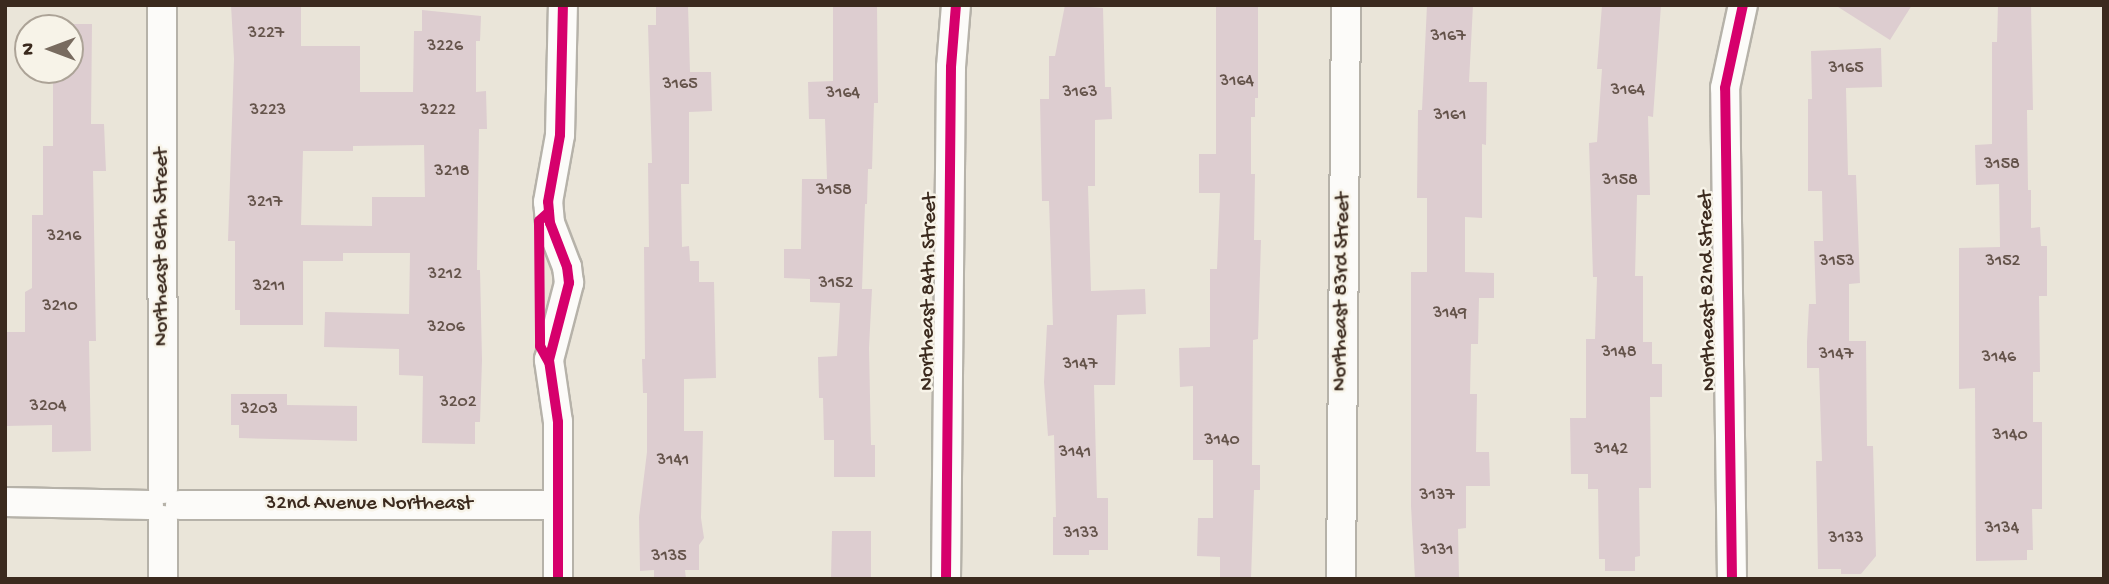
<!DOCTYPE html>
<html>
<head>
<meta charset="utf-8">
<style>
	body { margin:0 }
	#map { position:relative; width:2109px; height:584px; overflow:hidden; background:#eae5d9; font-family:"Gochi Hand",sans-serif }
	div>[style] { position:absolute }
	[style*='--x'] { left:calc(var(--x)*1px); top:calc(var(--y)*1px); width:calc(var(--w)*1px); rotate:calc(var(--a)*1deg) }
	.building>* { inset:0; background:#ddcdd0 }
	.roads { filter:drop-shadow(2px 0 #b6b2a9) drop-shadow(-2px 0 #b6b2a9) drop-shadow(0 2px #b6b2a9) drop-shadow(0 -2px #b6b2a9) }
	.minor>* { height:28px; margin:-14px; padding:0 14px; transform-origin:14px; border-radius:14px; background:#fcfbf9 }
	.cycleway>* { height:10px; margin:-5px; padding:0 5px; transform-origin:5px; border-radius:5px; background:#d6006c }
	span { translate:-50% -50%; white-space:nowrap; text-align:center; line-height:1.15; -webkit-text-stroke:5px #f7f3e8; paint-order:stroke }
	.number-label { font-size:18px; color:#64534a }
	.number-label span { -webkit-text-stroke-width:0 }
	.street-label { font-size:21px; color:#3b2a1e }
	.frame { position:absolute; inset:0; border:7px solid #3b2a1e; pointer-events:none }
	.north { position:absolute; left:14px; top:14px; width:70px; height:70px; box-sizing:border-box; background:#f7f3e8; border:2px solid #aca397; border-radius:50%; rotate:270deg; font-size:19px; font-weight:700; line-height:28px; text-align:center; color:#3b2a1e }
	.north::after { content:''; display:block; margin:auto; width:24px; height:32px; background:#786b5f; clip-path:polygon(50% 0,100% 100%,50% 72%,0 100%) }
</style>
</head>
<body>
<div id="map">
	<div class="building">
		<i style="clip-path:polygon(evenodd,231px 5px,301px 6px,301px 46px,360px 46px,360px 92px,413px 92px,414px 31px,422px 31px,422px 10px,481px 16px,480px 41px,476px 41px,476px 92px,486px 91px,487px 129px,479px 129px,477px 270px,480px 270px,482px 360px,480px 422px,475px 422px,475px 444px,422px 443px,423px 376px,399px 375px,399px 349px,324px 347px,325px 312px,409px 314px,410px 253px,343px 253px,343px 261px,303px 261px,303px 325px,240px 325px,240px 310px,235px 310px,235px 241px,228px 241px,234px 59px,231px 5px,424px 145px,425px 197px,372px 197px,372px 226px,301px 225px,303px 151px,353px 151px,353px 146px,424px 145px)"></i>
		<i style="clip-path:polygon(656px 5px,688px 5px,690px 72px,711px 72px,712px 111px,689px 112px,689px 184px,681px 184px,682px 247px,689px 246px,690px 261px,699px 261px,699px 282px,714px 282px,716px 378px,684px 379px,684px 431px,703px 431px,701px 518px,704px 538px,699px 545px,699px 570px,685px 570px,686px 579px,654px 579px,654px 570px,640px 571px,639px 517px,647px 452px,647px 393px,643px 393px,642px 359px,645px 359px,644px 247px,649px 247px,648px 163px,652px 163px,648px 25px,656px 25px)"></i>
		<i style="clip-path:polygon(833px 5px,877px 5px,878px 103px,874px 103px,872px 169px,868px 169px,867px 204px,865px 204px,862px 289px,872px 289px,869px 348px,871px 445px,875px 445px,875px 477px,834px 477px,834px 440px,824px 440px,823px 398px,819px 398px,818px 357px,837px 356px,840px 303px,810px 302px,810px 279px,784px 278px,784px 249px,801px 249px,802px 179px,827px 179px,825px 119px,809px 119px,808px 82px,833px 81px)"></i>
		<i style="clip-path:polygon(1065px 5px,1103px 8px,1105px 87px,1111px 87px,1112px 119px,1095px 120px,1095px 186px,1088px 186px,1091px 291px,1145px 289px,1146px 314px,1117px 315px,1115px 385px,1094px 385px,1097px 498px,1108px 498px,1108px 550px,1089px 550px,1089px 555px,1053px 555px,1053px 517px,1056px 517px,1054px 435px,1048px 436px,1044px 382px,1047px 325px,1053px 325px,1049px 201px,1042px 201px,1040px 99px,1049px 99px,1049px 56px,1055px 56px)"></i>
		<i style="clip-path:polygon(1216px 5px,1258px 5px,1258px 98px,1255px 98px,1255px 117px,1251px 117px,1251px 174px,1255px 174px,1254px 240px,1261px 240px,1258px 339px,1253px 340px,1252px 465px,1260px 465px,1260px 490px,1254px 490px,1251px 579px,1220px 579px,1220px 557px,1197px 556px,1198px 518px,1213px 518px,1213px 460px,1193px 460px,1193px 386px,1180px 387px,1179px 348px,1210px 347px,1210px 269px,1217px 269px,1220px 193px,1199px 193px,1199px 154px,1216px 154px)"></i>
		<i style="clip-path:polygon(1427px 5px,1473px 5px,1469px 82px,1487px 82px,1486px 145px,1482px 144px,1482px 218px,1465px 217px,1465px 272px,1494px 273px,1494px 298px,1479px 298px,1478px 344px,1471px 344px,1470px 394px,1477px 394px,1476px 452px,1489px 452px,1490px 486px,1466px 486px,1466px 528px,1458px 529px,1459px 579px,1415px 579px,1411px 506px,1411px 272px,1427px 272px,1427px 198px,1417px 198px,1418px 110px,1422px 110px)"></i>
		<i style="clip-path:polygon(1602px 5px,1661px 5px,1653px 117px,1648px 116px,1650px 195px,1637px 195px,1635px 276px,1643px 276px,1643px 342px,1652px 342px,1652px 364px,1662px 364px,1662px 397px,1650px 397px,1651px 488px,1639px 488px,1640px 556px,1635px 557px,1635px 571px,1605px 571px,1605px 559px,1599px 559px,1598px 489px,1588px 489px,1588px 474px,1571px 474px,1570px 418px,1586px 418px,1586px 339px,1595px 339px,1597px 277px,1593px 277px,1589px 143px,1597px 142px,1602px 69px,1597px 69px)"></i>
		<i style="clip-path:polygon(1835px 5px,1912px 5px,1890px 40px)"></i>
		<i style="clip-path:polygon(1998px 5px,2031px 5px,2033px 110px,2027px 110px,2028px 190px,2031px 190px,2031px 228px,2040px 227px,2041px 246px,2047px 246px,2047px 296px,2039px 296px,2040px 372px,2033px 372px,2033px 422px,2042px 422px,2042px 509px,2032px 509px,2033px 550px,2027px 550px,2027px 560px,1976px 561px,1975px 388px,1959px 389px,1959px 248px,2000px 247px,1999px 184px,1976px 185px,1975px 145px,1992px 144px,1992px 42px,1997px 42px)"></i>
		<i style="clip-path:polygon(54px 24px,92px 24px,91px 124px,104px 124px,106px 171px,93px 171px,96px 341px,89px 341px,91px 451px,52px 452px,52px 425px,5px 426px,5px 332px,25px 332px,25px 292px,32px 288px,32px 215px,43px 215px,43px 146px,53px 146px,53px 70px,70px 70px,70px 28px,54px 28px)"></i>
		<i style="clip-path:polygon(1881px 48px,1882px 87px,1846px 88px,1848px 175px,1856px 175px,1860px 283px,1849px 284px,1849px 341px,1866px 341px,1867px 446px,1873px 446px,1876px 556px,1861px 574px,1841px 574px,1841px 569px,1818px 569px,1816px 461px,1822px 461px,1819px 368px,1807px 368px,1807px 342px,1809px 304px,1816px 304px,1814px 241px,1823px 241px,1822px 191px,1808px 191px,1808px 99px,1812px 99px,1811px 51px)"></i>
		<i style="clip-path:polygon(231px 394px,287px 394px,287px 405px,357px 406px,357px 441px,239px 438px,239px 425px,231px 425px)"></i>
		<i style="clip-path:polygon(832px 531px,871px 531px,871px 578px,831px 579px)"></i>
	</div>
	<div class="roads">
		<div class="minor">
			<i style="--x:162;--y:5;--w:484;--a:89.9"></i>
			<i style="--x:5;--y:502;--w:144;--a:1.2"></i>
			<i style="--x:180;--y:505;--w:378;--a:0"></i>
			<i style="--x:163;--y:579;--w:59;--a:-90"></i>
			<i style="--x:558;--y:579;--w:157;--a:-90"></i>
			<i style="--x:558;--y:422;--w:63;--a:-98.3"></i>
			<i style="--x:549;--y:360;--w:80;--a:-75.4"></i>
			<i style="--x:569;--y:283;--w:16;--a:-97"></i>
			<i style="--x:567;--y:267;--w:47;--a:-111.1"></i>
			<i style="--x:550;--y:223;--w:21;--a:-95"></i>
			<i style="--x:548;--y:202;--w:68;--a:-79.8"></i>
			<i style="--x:560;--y:135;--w:130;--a:-88.7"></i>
			<i style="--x:946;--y:579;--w:512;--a:-89.44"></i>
			<i style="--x:951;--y:67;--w:62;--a:-85.4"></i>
			<i style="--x:1341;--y:579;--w:574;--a:-89.5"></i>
			<i style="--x:1732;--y:579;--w:491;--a:-90.8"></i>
			<i style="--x:1725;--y:88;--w:85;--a:-77.8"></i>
		</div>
	</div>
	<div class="cycleway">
		<i style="--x:549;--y:212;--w:13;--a:138"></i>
		<i style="--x:539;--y:221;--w:125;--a:89.5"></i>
		<i style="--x:540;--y:346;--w:18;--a:61"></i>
		<i style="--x:558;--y:579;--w:157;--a:-90"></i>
		<i style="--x:558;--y:422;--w:63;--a:-98.3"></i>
		<i style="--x:549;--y:360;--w:80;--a:-75.4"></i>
		<i style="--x:569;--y:283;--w:16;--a:-97"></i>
		<i style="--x:567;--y:267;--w:47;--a:-111.1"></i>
		<i style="--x:550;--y:223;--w:21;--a:-95"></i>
		<i style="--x:548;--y:202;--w:68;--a:-79.8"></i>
		<i style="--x:560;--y:135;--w:130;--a:-88.7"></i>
		<i style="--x:946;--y:579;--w:512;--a:-89.44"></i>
		<i style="--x:951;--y:67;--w:62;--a:-85.4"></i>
		<i style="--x:1732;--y:579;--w:491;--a:-90.8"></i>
		<i style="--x:1725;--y:88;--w:85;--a:-77.8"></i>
	</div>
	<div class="number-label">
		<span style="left:266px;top:34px">3227</span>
		<span style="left:1448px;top:37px">3167</span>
		<span style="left:445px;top:47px">3226</span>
		<span style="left:1846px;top:69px">3165</span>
		<span style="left:1237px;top:82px">3164</span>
		<span style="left:680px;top:85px">3165</span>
		<span style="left:1628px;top:91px">3164</span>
		<span style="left:1080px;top:93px">3163</span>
		<span style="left:843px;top:94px">3164</span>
		<span style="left:268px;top:111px">3223</span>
		<span style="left:438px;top:111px">3222</span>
		<span style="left:1450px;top:116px">3161</span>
		<span style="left:2002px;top:165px">3158</span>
		<span style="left:452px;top:172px">3218</span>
		<span style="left:1620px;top:181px">3158</span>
		<span style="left:834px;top:191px">3158</span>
		<span style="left:265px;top:203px">3217</span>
		<span style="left:64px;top:237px">3216</span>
		<span style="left:1837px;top:262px">3153</span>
		<span style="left:2003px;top:262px">3152</span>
		<span style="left:445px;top:275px">3212</span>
		<span style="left:836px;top:284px">3152</span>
		<span style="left:269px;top:287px">3211</span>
		<span style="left:60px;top:307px">3210</span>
		<span style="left:1450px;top:314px">3149</span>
		<span style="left:446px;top:328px">3206</span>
		<span style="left:1619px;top:353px">3148</span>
		<span style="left:1836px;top:355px">3147</span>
		<span style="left:1999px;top:358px">3146</span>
		<span style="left:1080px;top:365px">3147</span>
		<span style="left:458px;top:403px">3202</span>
		<span style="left:48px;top:407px">3204</span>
		<span style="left:259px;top:410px">3203</span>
		<span style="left:2010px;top:436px">3140</span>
		<span style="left:1222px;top:441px">3140</span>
		<span style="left:1611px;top:450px">3142</span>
		<span style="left:1075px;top:453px">3141</span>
		<span style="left:673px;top:461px">3141</span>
		<span style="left:1437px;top:496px">3137</span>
		<span style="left:2002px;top:529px">3134</span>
		<span style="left:1081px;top:534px">3133</span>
		<span style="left:1846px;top:539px">3133</span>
		<span style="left:1437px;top:551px">3131</span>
		<span style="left:669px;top:557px">3135</span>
	</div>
	<div class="street-label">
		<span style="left:163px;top:247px;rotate:-90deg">Northeast 86th Street</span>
		<span style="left:1709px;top:291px;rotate:-91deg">Northeast 82nd Street</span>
		<span style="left:930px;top:292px;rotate:-89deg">Northeast 84th Street</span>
		<span style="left:1343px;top:292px;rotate:-89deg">Northeast 83rd Street</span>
		<span style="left:369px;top:505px">32nd Avenue Northeast</span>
	</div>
	<div class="frame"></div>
	<div class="north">N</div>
</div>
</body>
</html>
